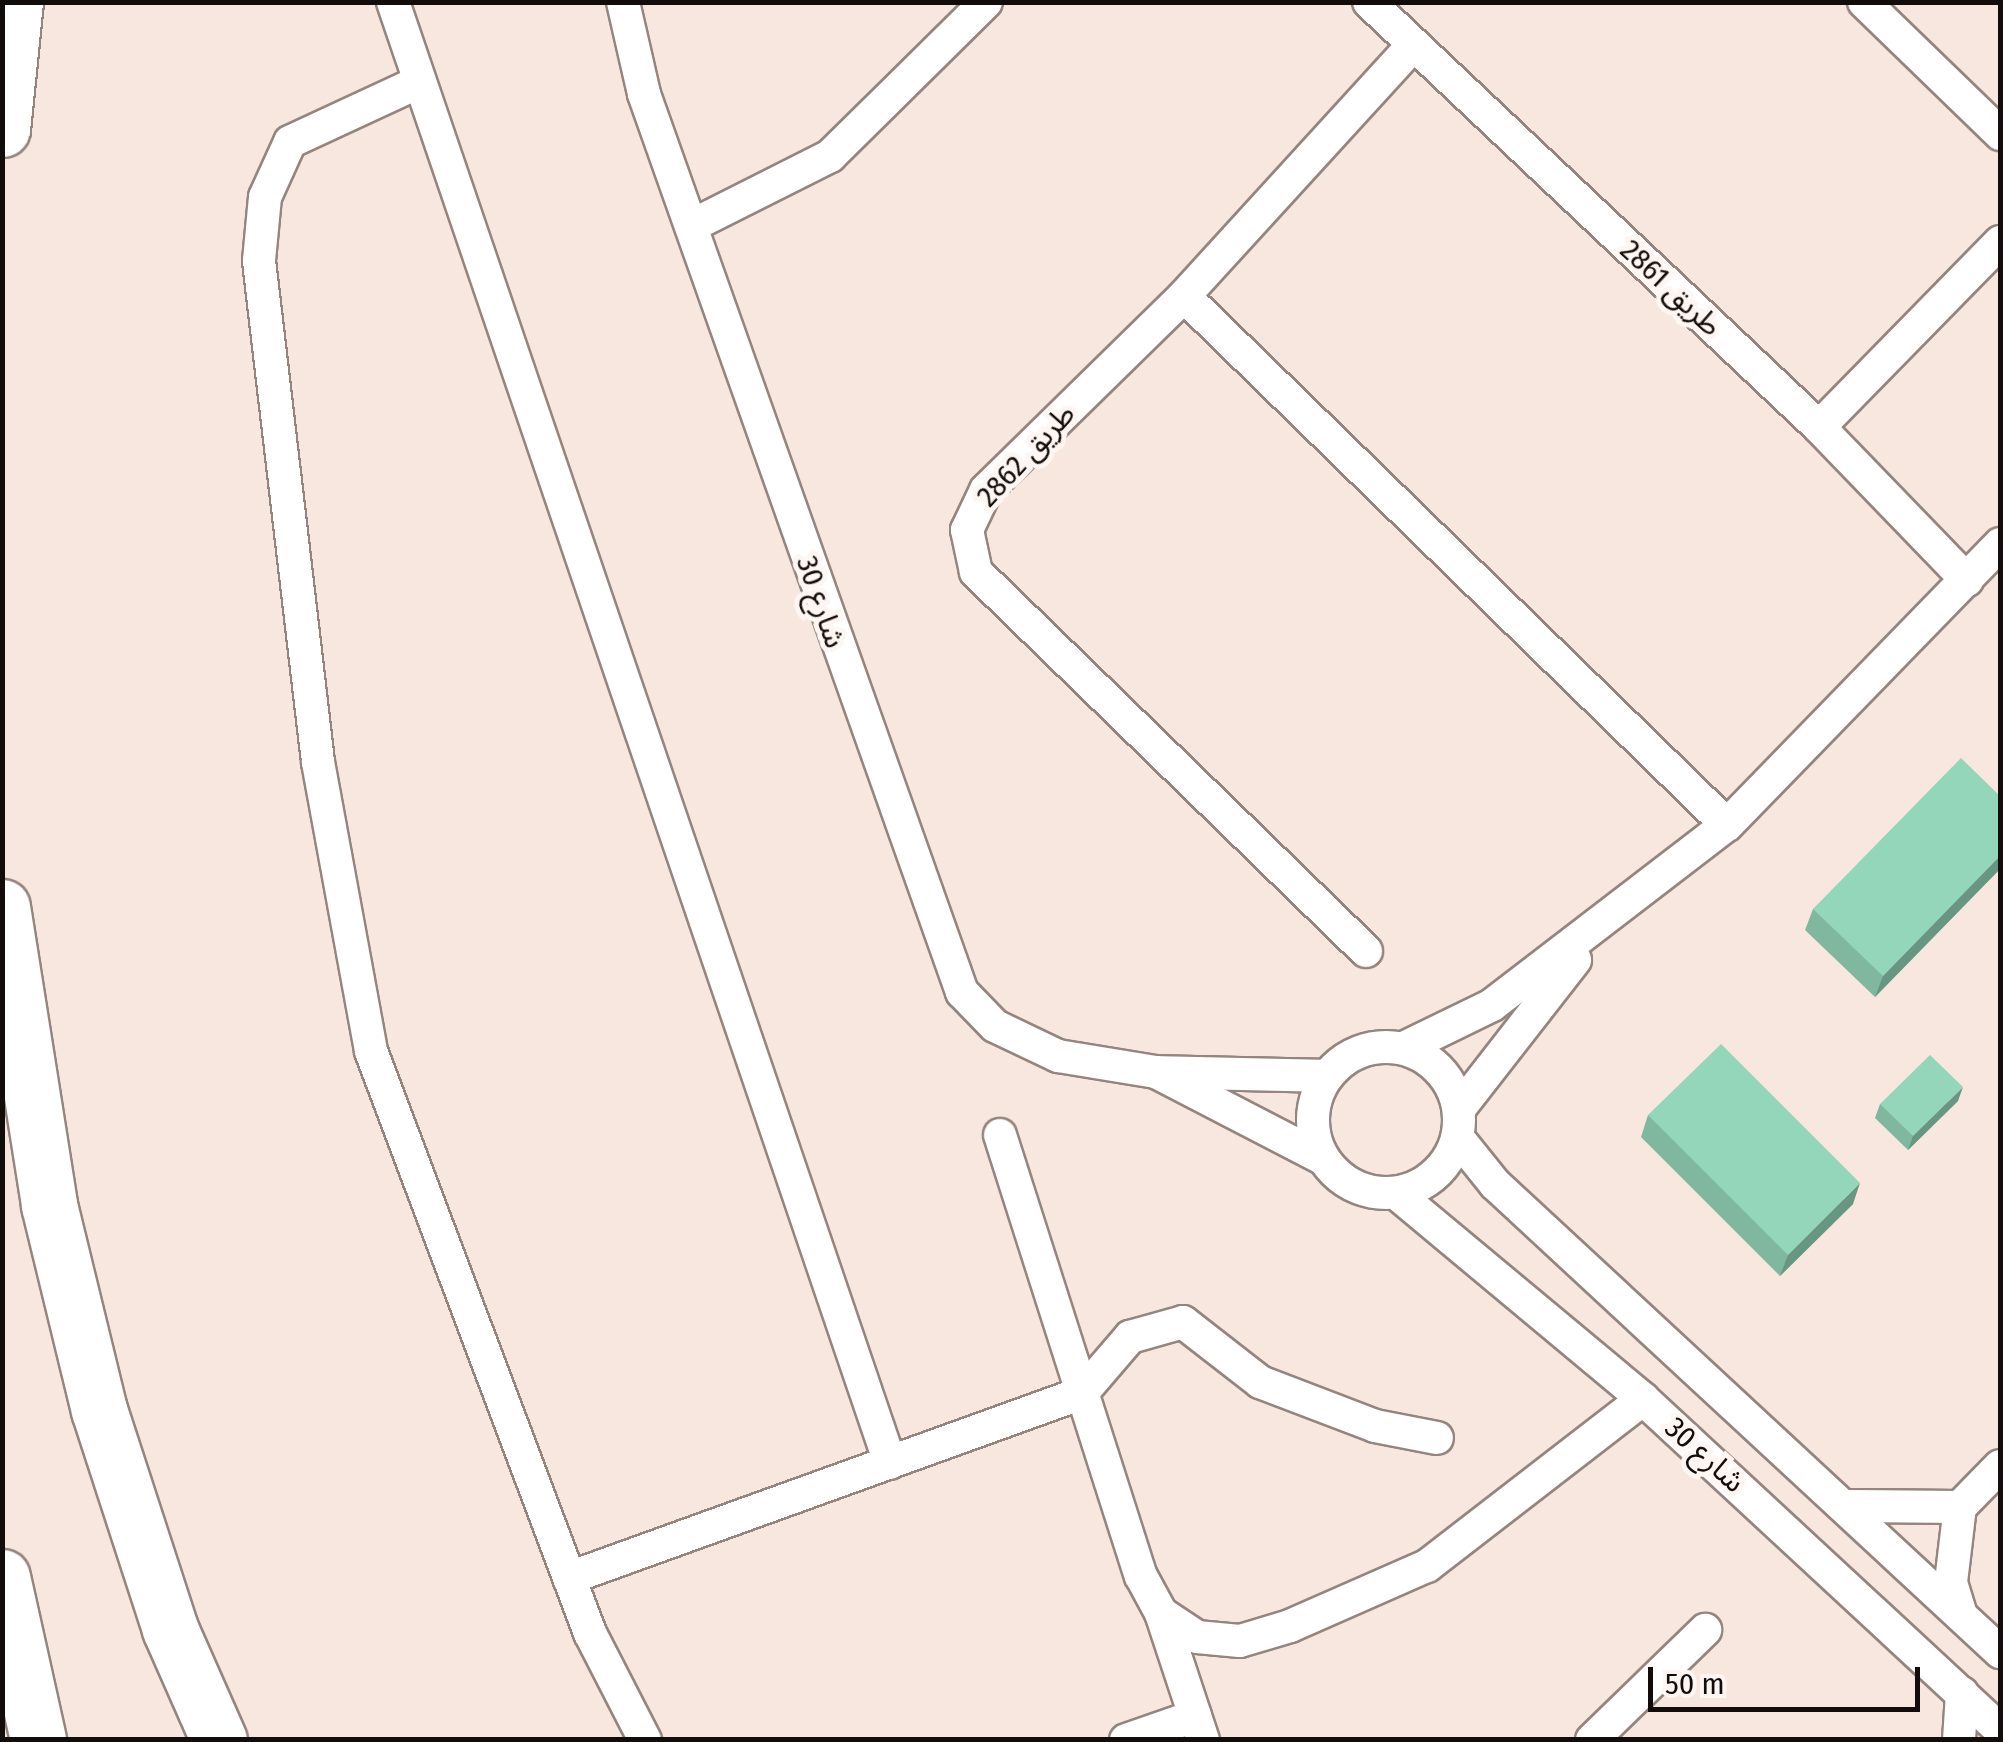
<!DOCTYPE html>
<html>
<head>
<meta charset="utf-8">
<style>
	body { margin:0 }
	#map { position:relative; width:2003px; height:1742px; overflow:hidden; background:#f7e7df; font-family:"Fira Sans Condensed","Noto Sans Arabic",sans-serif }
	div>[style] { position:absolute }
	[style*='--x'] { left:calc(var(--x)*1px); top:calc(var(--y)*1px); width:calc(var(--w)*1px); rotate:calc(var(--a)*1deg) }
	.roads { filter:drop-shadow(2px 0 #94857f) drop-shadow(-2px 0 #94857f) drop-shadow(0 2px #94857f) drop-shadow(0 -2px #94857f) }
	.minor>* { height:32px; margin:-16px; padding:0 16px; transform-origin:16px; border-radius:16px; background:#fff }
	.minor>.ring { margin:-16px; padding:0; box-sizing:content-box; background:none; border:32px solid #fff; border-radius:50% }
	.motorway>* { height:55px; margin:-27.5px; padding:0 27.5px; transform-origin:27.5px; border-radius:27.5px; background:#fff }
	.wall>* { inset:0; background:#7fb89f }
	.shaded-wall>* { inset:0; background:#689682 }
	.building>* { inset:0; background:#94d6b9 }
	span { translate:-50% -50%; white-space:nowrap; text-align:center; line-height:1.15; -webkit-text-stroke:10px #fdf6f3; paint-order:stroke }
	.street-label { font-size:30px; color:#120d0a }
	.frame { position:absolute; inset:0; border:5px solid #120d0a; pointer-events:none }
	.scale { position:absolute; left:1648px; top:1667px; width:272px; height:45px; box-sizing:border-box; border:5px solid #120d0a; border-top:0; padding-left:12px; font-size:30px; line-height:35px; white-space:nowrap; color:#120d0a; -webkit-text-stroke:8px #fdf6f3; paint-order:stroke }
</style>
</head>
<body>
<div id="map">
	<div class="roads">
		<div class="minor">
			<i style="--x:393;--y:2;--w:1543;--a:71.21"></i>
			<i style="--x:623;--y:2;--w:94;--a:77.1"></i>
			<i style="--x:644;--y:94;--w:953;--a:70.5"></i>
			<i style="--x:962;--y:992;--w:47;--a:45.9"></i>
			<i style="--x:995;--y:1026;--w:70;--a:25.5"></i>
			<i style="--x:1058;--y:1056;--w:99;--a:9.3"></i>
			<i style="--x:1156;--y:1072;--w:170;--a:1.3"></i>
			<i style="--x:1369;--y:2;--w:619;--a:43.36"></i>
			<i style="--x:1819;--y:427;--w:213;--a:46"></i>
			<i style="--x:1864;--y:2;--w:190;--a:44.1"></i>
			<i style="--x:419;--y:82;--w:142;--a:155.1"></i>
			<i style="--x:290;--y:142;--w:60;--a:114.4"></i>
			<i style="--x:265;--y:197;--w:64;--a:95.4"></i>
			<i style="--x:259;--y:261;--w:504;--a:83.28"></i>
			<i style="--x:318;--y:762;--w:294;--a:79.6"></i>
			<i style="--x:371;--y:1051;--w:622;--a:69.38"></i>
			<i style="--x:590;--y:1633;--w:120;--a:62.8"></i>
			<i style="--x:691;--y:226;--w:156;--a:-26.7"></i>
			<i style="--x:830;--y:156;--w:219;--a:-44.6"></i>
			<i style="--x:1184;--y:296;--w:758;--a:44.25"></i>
			<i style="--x:1819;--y:427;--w:259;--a:-45.6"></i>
			<i style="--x:1366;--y:951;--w:544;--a:-135.82"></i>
			<i style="--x:976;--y:572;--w:43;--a:-102.1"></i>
			<i style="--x:967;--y:530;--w:44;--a:-64.6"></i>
			<i style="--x:986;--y:490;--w:277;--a:-44.4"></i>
			<i style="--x:1184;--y:296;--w:340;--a:-47.6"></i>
			<i class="ring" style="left:1313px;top:1047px;width:114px;height:114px"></i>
			<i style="--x:1404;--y:1048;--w:98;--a:-26"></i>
			<i style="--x:1492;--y:1005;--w:296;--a:-37.5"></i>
			<i style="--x:1727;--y:825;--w:392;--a:-45.8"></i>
			<i style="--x:1156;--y:1072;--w:187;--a:27.4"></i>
			<i style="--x:1459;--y:1109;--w:189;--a:-52.1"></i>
			<i style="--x:1000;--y:1135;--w:463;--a:72.3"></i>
			<i style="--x:1141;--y:1576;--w:42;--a:61.6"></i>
			<i style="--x:1161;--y:1613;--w:43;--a:33.7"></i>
			<i style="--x:1197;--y:1637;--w:43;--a:5.3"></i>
			<i style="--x:1240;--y:1641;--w:52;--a:-16.7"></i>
			<i style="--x:1290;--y:1626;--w:150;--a:-23.7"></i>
			<i style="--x:1427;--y:1566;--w:273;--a:-37.7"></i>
			<i style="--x:1458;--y:1138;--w:59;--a:51.2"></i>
			<i style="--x:1495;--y:1184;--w:689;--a:42.82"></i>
			<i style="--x:1396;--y:1193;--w:322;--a:39.8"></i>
			<i style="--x:1643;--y:1399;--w:487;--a:42.8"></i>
			<i style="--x:1848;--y:1506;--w:112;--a:0.5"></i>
			<i style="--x:569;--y:1578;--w:545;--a:-19.83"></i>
			<i style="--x:1082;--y:1393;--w:74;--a:-49.4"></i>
			<i style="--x:1130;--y:1337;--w:55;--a:-15.8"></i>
			<i style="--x:1183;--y:1322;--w:98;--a:37.9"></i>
			<i style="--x:1260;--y:1382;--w:123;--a:20.9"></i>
			<i style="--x:1375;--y:1426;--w:63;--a:11"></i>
			<i style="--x:1960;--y:1612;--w:31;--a:-107"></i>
			<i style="--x:1951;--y:1582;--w:76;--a:-83.2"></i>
			<i style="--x:1960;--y:1507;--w:57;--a:-45.7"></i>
			<i style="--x:1161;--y:1613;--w:134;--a:71.7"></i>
			<i style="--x:1126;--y:1740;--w:73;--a:-19.2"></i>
			<i style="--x:1592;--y:1740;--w:158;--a:-44.2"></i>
			<i style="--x:1959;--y:1740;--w:47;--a:-86.3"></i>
		</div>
		<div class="motorway">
			<i style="--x:2;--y:129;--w:128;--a:-84.2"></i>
			<i style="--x:2;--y:907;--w:302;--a:81"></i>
			<i style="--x:49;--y:1205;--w:211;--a:76.3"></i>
			<i style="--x:99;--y:1410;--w:230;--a:72"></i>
			<i style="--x:170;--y:1629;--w:121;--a:66.2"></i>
			<i style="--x:2;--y:1577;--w:167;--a:77.5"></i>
		</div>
	</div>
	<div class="wall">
		<i style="clip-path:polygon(2000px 796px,2000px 869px,1875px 997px,1805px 930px,1813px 909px)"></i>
		<i style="clip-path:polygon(1958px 1101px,1908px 1150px,1875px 1118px,1880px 1104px)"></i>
		<i style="clip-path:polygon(1648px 1115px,1853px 1204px,1780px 1276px,1641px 1137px)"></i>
	</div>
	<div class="shaded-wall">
		<i style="clip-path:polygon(2000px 856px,2000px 869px,1875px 997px,1883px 976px)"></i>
		<i style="clip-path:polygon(1963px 1087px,1958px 1101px,1908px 1150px,1913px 1136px)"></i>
		<i style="clip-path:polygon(1860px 1183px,1853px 1204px,1780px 1276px,1788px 1255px)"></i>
	</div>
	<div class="building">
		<i style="clip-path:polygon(1961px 758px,2000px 796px,2000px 856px,1883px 976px,1813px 909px)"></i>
		<i style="clip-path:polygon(1721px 1044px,1860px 1183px,1788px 1255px,1648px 1115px)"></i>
		<i style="clip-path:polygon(1930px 1055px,1963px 1087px,1913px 1136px,1880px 1104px)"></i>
	</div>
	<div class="street-label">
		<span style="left:1671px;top:288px;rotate:43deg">طريق 2861</span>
		<span style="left:1026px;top:455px;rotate:-47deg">طريق 2862</span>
		<span style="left:821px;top:602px;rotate:71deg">شارع 30</span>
		<span style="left:1705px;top:1455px;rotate:42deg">شارع 30</span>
	</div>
	<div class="frame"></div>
	<div class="scale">50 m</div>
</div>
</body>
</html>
